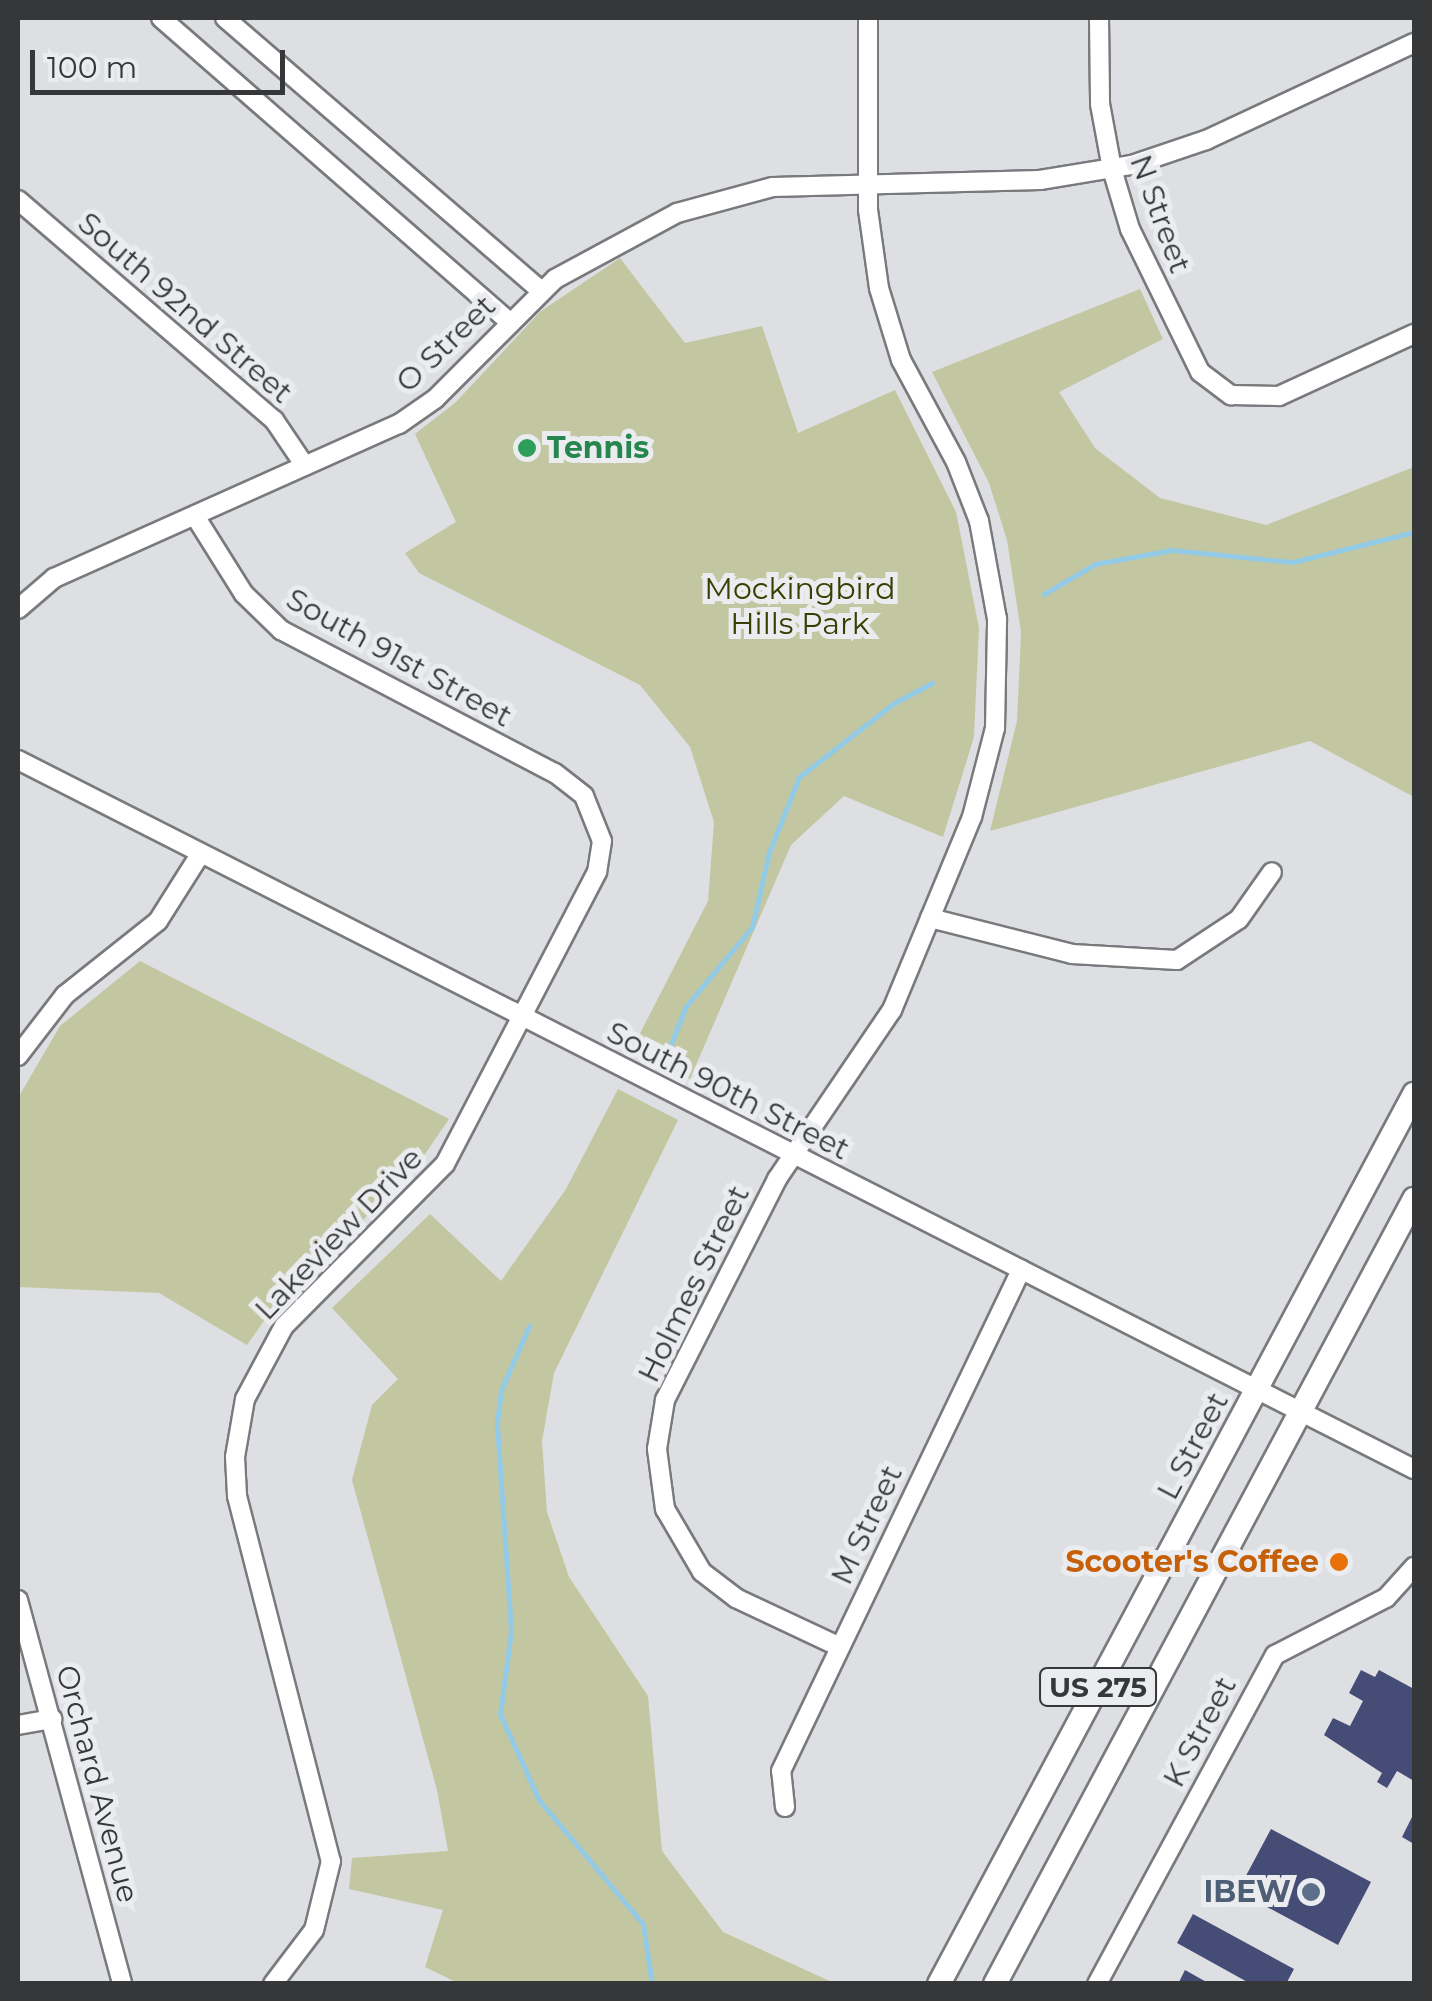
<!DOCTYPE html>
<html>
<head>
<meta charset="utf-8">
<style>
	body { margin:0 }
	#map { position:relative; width:1432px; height:2001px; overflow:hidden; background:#dedfe2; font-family:Montserrat,sans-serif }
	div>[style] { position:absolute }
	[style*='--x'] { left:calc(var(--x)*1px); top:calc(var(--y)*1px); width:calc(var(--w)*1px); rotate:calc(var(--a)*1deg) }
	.green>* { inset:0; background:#c2c7a2 }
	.stream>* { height:5px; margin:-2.5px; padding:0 2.5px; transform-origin:2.5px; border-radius:2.5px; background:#93cae6 }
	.building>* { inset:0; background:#454c75 }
	.roads { filter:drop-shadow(2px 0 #797a7d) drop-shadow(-2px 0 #797a7d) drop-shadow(0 2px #797a7d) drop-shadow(0 -2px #797a7d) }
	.minor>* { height:18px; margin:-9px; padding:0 9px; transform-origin:9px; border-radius:9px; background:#fff }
	.major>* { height:22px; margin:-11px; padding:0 11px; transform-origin:11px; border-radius:11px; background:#fff }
	.dots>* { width:28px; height:28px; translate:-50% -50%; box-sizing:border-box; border:5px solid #ebecef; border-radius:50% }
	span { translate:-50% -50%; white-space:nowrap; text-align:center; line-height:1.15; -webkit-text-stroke:10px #ebecef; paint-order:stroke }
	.shield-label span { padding:2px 8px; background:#ebecef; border:2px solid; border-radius:8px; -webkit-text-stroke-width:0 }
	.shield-label { font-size:28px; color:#363738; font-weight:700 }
	.street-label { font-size:30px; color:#363738 }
	.leisure-label { font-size:30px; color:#27864d; font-weight:700 }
	.left { translate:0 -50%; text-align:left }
	.park-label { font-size:30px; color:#3a3e00 }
	.food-label { font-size:30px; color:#c56008; font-weight:700 }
	.right { translate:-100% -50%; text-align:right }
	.service-label { font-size:30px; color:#4e5e75; font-weight:700 }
	.frame { position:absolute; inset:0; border:20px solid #363738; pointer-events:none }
	.scale { position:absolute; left:30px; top:50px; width:255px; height:45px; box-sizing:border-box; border:5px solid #363738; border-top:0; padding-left:12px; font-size:30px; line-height:35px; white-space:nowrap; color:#363738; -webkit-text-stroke:8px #ebecef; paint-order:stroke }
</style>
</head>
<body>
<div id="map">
	<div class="green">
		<i style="clip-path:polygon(620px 258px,685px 343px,762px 326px,798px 433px,895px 390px,956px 512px,979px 628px,974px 737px,943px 837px,844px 796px,791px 845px,690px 1079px,632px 1049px,708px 901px,714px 822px,690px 747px,640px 685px,419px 573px,405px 553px,456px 522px,415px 434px,456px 402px,541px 311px)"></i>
		<i style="clip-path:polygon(1140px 289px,1163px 339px,1059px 392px,1095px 448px,1160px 498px,1266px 525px,1414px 467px,1414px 797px,1310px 741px,990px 831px,1017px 721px,1021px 632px,1007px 540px,989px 483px,932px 372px)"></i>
		<i style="clip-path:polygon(140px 961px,449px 1119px,412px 1173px,278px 1301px,247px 1345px,159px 1293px,18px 1287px,18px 1098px,60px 1026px)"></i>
		<i style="clip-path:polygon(618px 1089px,678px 1120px,554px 1373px,542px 1441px,547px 1512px,569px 1577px,648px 1696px,662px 1851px,723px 1932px,834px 1983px,458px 1983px,425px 1967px,443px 1910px,349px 1889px,352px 1858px,448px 1851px,437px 1790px,352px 1480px,372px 1405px,398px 1379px,332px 1308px,430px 1214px,501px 1281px,566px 1189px)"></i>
	</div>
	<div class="stream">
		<i style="--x:1044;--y:594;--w:59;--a:-30.5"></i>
		<i style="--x:1095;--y:564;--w:78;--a:-10.3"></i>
		<i style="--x:1172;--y:550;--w:122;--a:5.7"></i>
		<i style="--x:1293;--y:562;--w:125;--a:-13.9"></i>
		<i style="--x:668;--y:1051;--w:48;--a:-68.2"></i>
		<i style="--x:686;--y:1006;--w:103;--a:-50.1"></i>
		<i style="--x:752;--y:927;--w:77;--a:-77.2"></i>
		<i style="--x:769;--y:852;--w:81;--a:-68.2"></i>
		<i style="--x:799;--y:777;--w:120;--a:-37.9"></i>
		<i style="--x:894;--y:703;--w:43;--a:-27.8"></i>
		<i style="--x:529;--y:1326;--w:70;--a:113.6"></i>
		<i style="--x:501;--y:1390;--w:35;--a:97"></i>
		<i style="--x:497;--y:1425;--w:206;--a:86.1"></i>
		<i style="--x:511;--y:1631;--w:84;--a:97.5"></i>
		<i style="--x:500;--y:1714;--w:94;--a:65.6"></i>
		<i style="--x:539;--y:1800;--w:162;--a:50"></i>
		<i style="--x:643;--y:1924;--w:61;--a:81.5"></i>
	</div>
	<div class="building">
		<i style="clip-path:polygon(1338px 1548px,1350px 1554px,1339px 1575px,1327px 1569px)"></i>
		<i style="clip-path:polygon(1361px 1670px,1375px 1677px,1379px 1670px,1414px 1689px,1414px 1781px,1397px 1771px,1387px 1788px,1377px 1782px,1382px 1773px,1324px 1735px,1333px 1718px,1350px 1726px,1363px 1701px,1349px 1693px)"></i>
		<i style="clip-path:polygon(1414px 1813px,1414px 1844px,1402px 1837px)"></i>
		<i style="clip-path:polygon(1271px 1829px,1371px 1882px,1338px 1945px,1267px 1907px,1270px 1900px,1241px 1885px)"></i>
		<i style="clip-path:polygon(1193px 1914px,1294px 1969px,1286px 1984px,1251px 1984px,1177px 1943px)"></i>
		<i style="clip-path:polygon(1185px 1970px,1210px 1984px,1178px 1984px)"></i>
	</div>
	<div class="roads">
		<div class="minor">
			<i style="--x:161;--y:18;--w:461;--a:41.1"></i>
			<i style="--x:225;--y:18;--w:418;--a:40.8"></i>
			<i style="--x:1099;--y:18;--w:86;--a:89.3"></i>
			<i style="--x:1100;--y:104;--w:66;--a:79.5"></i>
			<i style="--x:1112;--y:169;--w:63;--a:73.3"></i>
			<i style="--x:1130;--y:229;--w:159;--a:63.9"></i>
			<i style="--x:1200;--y:372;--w:39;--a:37"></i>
			<i style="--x:1231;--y:395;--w:48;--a:1.2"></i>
			<i style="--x:1279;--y:396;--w:149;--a:-24.7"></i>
			<i style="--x:18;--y:200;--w:338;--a:40.7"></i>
			<i style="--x:274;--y:420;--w:55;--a:56"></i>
			<i style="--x:195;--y:516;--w:92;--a:57.9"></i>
			<i style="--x:244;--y:594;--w:52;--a:44.2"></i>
			<i style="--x:281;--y:630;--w:309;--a:27.6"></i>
			<i style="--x:555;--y:773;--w:37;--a:38"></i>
			<i style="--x:584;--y:796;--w:48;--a:68.2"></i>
			<i style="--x:602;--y:841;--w:31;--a:99"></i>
			<i style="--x:597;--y:872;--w:329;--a:117.5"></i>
			<i style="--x:445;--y:1164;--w:228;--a:134.8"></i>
			<i style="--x:284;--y:1326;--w:83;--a:118.1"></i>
			<i style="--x:245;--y:1399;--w:59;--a:99.8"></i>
			<i style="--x:235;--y:1457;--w:39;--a:87"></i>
			<i style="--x:237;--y:1496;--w:377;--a:75.6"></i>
			<i style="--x:331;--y:1861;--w:71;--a:103.8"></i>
			<i style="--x:314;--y:1930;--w:68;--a:127.2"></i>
			<i style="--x:18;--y:609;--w:48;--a:-40.7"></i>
			<i style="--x:54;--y:578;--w:378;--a:-24.1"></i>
			<i style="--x:399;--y:424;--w:44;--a:-34.8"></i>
			<i style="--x:435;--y:399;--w:170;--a:-45"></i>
			<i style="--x:555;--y:279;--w:139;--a:-28.4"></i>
			<i style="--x:677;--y:213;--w:99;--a:-15.2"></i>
			<i style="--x:773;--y:187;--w:267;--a:-1.5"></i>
			<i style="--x:1040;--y:180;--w:93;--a:-9.3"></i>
			<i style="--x:1132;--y:165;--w:78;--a:-18.7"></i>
			<i style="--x:1206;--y:140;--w:230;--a:-25"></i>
			<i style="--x:18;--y:760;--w:1566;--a:26.93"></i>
			<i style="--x:930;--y:918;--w:146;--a:14.2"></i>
			<i style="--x:1072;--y:954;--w:105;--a:3.3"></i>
			<i style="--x:1177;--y:960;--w:74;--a:-33.5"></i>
			<i style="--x:1239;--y:919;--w:57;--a:-54.9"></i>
			<i style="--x:18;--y:1056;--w:77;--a:-52.4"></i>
			<i style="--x:65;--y:995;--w:119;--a:-38.5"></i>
			<i style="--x:158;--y:921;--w:80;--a:-57.7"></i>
			<i style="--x:18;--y:1600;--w:398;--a:74.8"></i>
			<i style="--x:840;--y:1647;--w:115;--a:-154.8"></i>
			<i style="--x:736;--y:1598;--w:43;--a:-142.6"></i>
			<i style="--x:702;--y:1572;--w:73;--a:-120.4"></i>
			<i style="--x:665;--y:1509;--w:61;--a:-97.6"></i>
			<i style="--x:657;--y:1449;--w:50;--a:-80.7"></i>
			<i style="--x:665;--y:1400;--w:248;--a:-63.1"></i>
			<i style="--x:777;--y:1179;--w:204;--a:-55.8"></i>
			<i style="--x:892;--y:1010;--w:209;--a:-67.5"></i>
			<i style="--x:972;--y:817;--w:92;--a:-75.5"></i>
			<i style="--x:995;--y:728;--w:109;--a:-88.9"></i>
			<i style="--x:997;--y:619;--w:100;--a:-100.4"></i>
			<i style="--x:979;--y:521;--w:63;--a:-111.3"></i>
			<i style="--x:956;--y:462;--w:116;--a:-118.3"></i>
			<i style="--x:901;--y:360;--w:75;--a:-107"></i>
			<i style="--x:879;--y:288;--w:79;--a:-98"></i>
			<i style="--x:868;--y:210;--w:192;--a:-90"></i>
			<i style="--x:18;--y:1725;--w:35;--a:-10"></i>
			<i style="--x:785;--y:1807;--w:36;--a:-96"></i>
			<i style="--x:781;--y:1771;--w:556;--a:-64.4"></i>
			<i style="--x:1097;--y:1984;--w:374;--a:-61.6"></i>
			<i style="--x:1275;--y:1655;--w:125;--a:-27.2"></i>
			<i style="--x:1386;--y:1598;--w:42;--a:-47.9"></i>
		</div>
		<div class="major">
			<i style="--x:939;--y:1984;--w:1009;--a:-61.91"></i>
			<i style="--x:995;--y:1984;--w:890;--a:-61.91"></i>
		</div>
	</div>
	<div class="dots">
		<i style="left:527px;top:448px;background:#2e9e5b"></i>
		<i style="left:1339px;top:1562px;background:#e8710a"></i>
		<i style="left:1311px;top:1892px;background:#5c6f8a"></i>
	</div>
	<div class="shield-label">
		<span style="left:1098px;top:1687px">US 275</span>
	</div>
	<div class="street-label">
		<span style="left:1160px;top:214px;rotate:70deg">N Street</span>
		<span style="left:185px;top:308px;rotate:41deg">South 92nd Street</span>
		<span style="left:446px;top:344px;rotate:-44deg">O Street</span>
		<span style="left:399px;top:658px;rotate:29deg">South 91st Street</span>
		<span style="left:728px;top:1091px;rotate:27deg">South 90th Street</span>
		<span style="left:339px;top:1234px;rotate:-46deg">Lakeview Drive</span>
		<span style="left:694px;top:1284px;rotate:-64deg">Holmes Street</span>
		<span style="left:1193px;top:1446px;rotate:-62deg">L Street</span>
		<span style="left:867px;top:1525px;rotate:-65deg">M Street</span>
		<span style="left:1200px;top:1732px;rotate:-62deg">K Street</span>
		<span style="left:97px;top:1784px;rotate:75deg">Orchard Avenue</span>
	</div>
	<div class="leisure-label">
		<span class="left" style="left:547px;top:448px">Tennis</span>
	</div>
	<div class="park-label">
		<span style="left:800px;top:606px">Mockingbird<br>Hills Park</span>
	</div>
	<div class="food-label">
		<span class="right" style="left:1319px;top:1562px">Scooter's Coffee</span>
	</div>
	<div class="service-label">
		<span class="right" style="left:1291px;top:1892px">IBEW</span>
	</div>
	<div class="frame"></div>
	<div class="scale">100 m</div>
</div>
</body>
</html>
